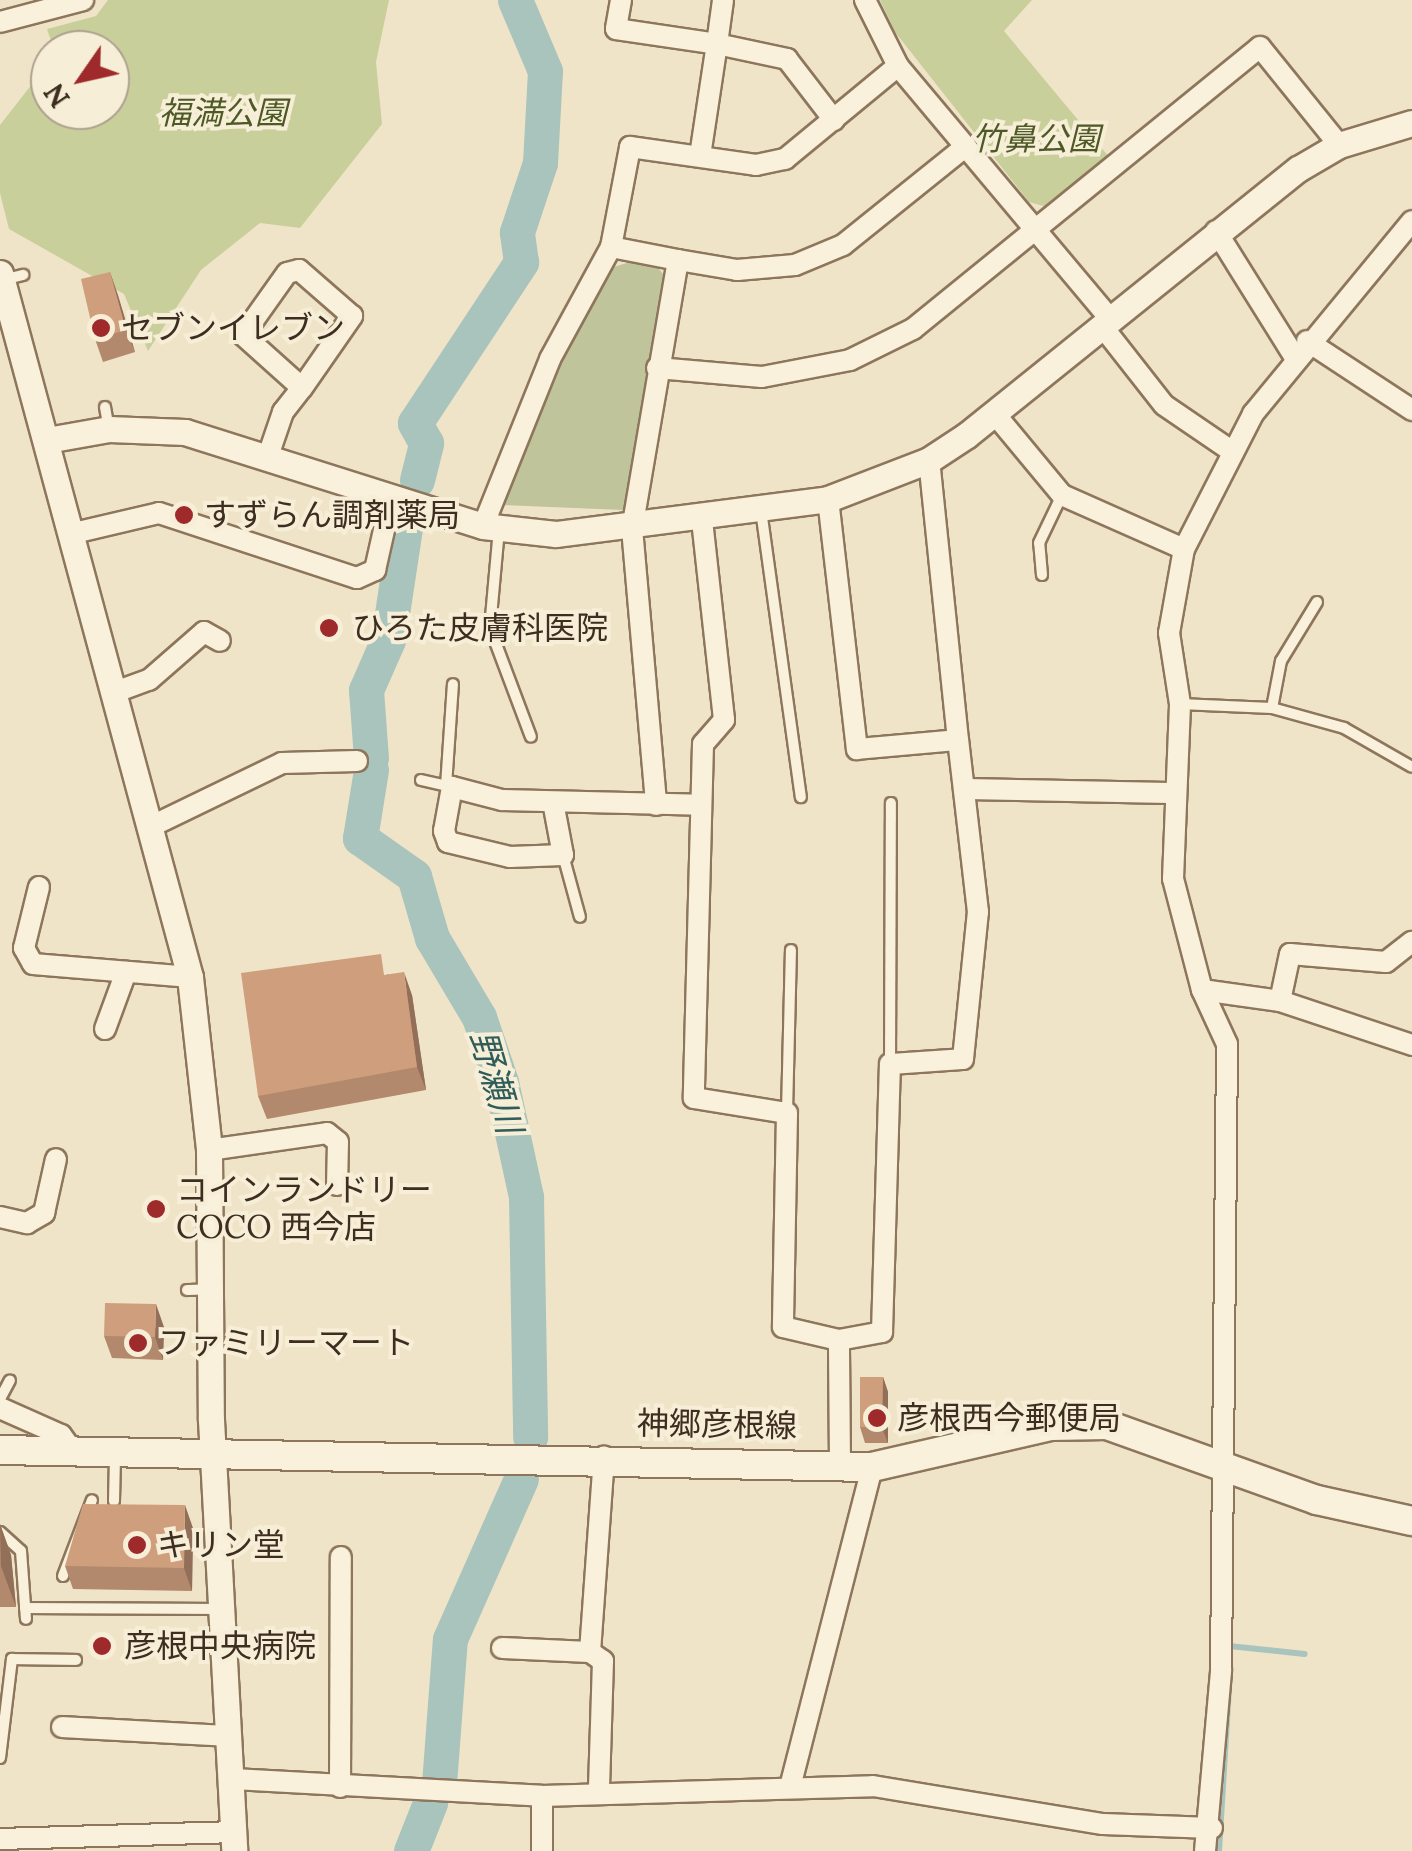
<!DOCTYPE html>
<html>
<head>
<meta charset="utf-8">
<style>
	body { margin:0 }
	#map { position:relative; width:1412px; height:1851px; overflow:hidden; background:#f0e4c8; font-family:Lora,"Noto Sans JP",serif }
	div>[style] { position:absolute }
	[style*='--x'] { left:calc(var(--x)*1px); top:calc(var(--y)*1px); width:calc(var(--w)*1px); rotate:calc(var(--a)*1deg) }
	.green>* { inset:0; background:#c9cf9b }
	.cemetery>* { inset:0; background:#bfc49a }
	.stream>* { height:6px; margin:-3px; padding:0 3px; transform-origin:3px; border-radius:3px; background:#a9c4bc }
	.river>* { height:35px; margin:-17.5px; padding:0 17.5px; transform-origin:17.5px; border-radius:17.5px; background:#a9c4bc }
	.roads { filter:drop-shadow(2px 0 #8d765c) drop-shadow(-2px 0 #8d765c) drop-shadow(0 2px #8d765c) drop-shadow(0 -2px #8d765c) }
	.service>* { height:10px; margin:-5px; padding:0 5px; transform-origin:5px; border-radius:5px; background:#faf1dc }
	.minor>* { height:20px; margin:-10px; padding:0 10px; transform-origin:10px; border-radius:10px; background:#faf1dc }
	.tertiary>* { height:25px; margin:-12.5px; padding:0 12.5px; transform-origin:12.5px; border-radius:12.5px; background:#faf1dc }
	.secondary>* { height:28px; margin:-14px; padding:0 14px; transform-origin:14px; border-radius:14px; background:#faf1dc }
	.wall>* { inset:0; background:#b2896c }
	.shaded-wall>* { inset:0; background:#916f58 }
	.building>* { inset:0; background:#cf9f7d }
	.dots>* { width:28px; height:28px; translate:-50% -50%; box-sizing:border-box; border:5px solid #f7eed8; border-radius:50% }
	span { translate:-50% -50%; white-space:nowrap; text-align:center; line-height:1.15; -webkit-text-stroke:8px #f7eed8; paint-order:stroke }
	.park-label { font-size:32px; color:#4d5a26; font-style:italic }
	.poi-label { font-size:32px; color:#3d2e20 }
	.left { translate:0 -50%; text-align:left }
	.street-label { font-size:32px; color:#3d2e20 }
	.water-label { font-size:35px; color:#2f5d5a; font-style:italic }
	.north { position:absolute; left:30px; top:30px; width:100px; height:100px; box-sizing:border-box; background:#f7eed8; border:2px solid #ada18e; border-radius:50%; rotate:236deg; font-size:28px; font-weight:700; line-height:40px; text-align:center; color:#3d2e20 }
	.north::after { content:''; display:block; margin:auto; width:35px; height:45px; background:#9e2a2b; clip-path:polygon(50% 0,100% 100%,50% 72%,0 100%) }
</style>
</head>
<body>
<div id="map">
	<div class="green">
		<i style="clip-path:polygon(108px 0,389px 0,376px 62px,382px 124px,300px 228px,260px 223px,201px 270px,148px 351px,124px 294px,9px 229px,0 193px,0 125px,50px 61px,50px 110px,110px 110px,110px 50px,54px 50px,47px 29px,96px 16px)"></i>
		<i style="clip-path:polygon(880px 0,1032px 0,1004px 31px,1109px 157px,1047px 207px,1029px 202px,895px 32px)"></i>
	</div>
	<div class="cemetery">
		<i style="clip-path:polygon(630px 262px,656px 265px,666px 278px,623px 510px,501px 505px,562px 351px,607px 269px)"></i>
	</div>
	<div class="stream">
		<i style="--x:1229;--y:1646;--w:76;--a:6"></i>
		<i style="--x:1219;--y:1851;--w:182;--a:-86.5"></i>
	</div>
	<div class="river">
		<i style="--x:417;--y:480;--w:38;--a:-76"></i>
		<i style="--x:426;--y:443;--w:23;--a:-119"></i>
		<i style="--x:415;--y:423;--w:193;--a:-56.6"></i>
		<i style="--x:521;--y:262;--w:30;--a:-98"></i>
		<i style="--x:517;--y:232;--w:73;--a:-71.6"></i>
		<i style="--x:540;--y:163;--w:92;--a:-86.9"></i>
		<i style="--x:545;--y:71;--w:77;--a:-112.9"></i>
		<i style="--x:371;--y:758;--w:68;--a:-94.2"></i>
		<i style="--x:366;--y:690;--w:55;--a:-66.3"></i>
		<i style="--x:388;--y:640;--w:113;--a:-81.4"></i>
		<i style="--x:371;--y:770;--w:69;--a:99.2"></i>
		<i style="--x:360;--y:838;--w:66;--a:35.1"></i>
		<i style="--x:414;--y:876;--w:65;--a:73.8"></i>
		<i style="--x:432;--y:938;--w:92;--a:59.3"></i>
		<i style="--x:479;--y:1017;--w:69;--a:71.3"></i>
		<i style="--x:501;--y:1082;--w:118;--a:77.7"></i>
		<i style="--x:526;--y:1197;--w:240;--a:89"></i>
		<i style="--x:439;--y:1784;--w:145;--a:-85.7"></i>
		<i style="--x:450;--y:1639;--w:175;--a:-66.1"></i>
		<i style="--x:411;--y:1851;--w:52;--a:-68.4"></i>
	</div>
	<div class="roads">
		<div class="service">
			<i style="--x:3;--y:280;--w:21;--a:-14"></i>
			<i style="--x:105;--y:407;--w:22;--a:80"></i>
			<i style="--x:761;--y:510;--w:290;--a:82.1"></i>
			<i style="--x:499;--y:529;--w:99;--a:95.2"></i>
			<i style="--x:490;--y:628;--w:116;--a:69.4"></i>
			<i style="--x:1042;--y:575;--w:32;--a:-95"></i>
			<i style="--x:1039;--y:543;--w:53;--a:-64.4"></i>
			<i style="--x:1180;--y:704;--w:92;--a:2.5"></i>
			<i style="--x:1272;--y:708;--w:48;--a:-79.2"></i>
			<i style="--x:1281;--y:661;--w:69;--a:-58.6"></i>
			<i style="--x:1272;--y:708;--w:75;--a:15.5"></i>
			<i style="--x:1344;--y:728;--w:78;--a:29.8"></i>
			<i style="--x:421;--y:780;--w:31;--a:13"></i>
			<i style="--x:446;--y:786;--w:102;--a:-86.1"></i>
			<i style="--x:563;--y:855;--w:64;--a:74.7"></i>
			<i style="--x:890;--y:1064;--w:261;--a:-89.8"></i>
			<i style="--x:787;--y:1112;--w:162;--a:-88.6"></i>
			<i style="--x:187;--y:1290;--w:24;--a:-2"></i>
			<i style="--x:0;--y:1399;--w:21;--a:-62"></i>
			<i style="--x:114;--y:1501;--w:44;--a:-88.7"></i>
			<i style="--x:0;--y:1532;--w:28;--a:42"></i>
			<i style="--x:21;--y:1551;--w:68;--a:85.8"></i>
			<i style="--x:63;--y:1576;--w:81;--a:-69.1"></i>
			<i style="--x:25;--y:1608;--w:195;--a:0.3"></i>
			<i style="--x:0;--y:1758;--w:100;--a:-83.1"></i>
			<i style="--x:12;--y:1659;--w:64;--a:0.9"></i>
		</div>
		<div class="minor">
			<i style="--x:621;--y:0;--w:29;--a:100"></i>
			<i style="--x:616;--y:29;--w:102;--a:8.4"></i>
			<i style="--x:717;--y:44;--w:44;--a:-82.2"></i>
			<i style="--x:865;--y:0;--w:74;--a:63.4"></i>
			<i style="--x:898;--y:66;--w:330;--a:50"></i>
			<i style="--x:0;--y:22;--w:86;--a:-14.8"></i>
			<i style="--x:700;--y:156;--w:113;--a:-81.4"></i>
			<i style="--x:717;--y:44;--w:72;--a:12.1"></i>
			<i style="--x:787;--y:59;--w:77;--a:52.4"></i>
			<i style="--x:1216;--y:231;--w:147;--a:58"></i>
			<i style="--x:611;--y:247;--w:68;--a:11"></i>
			<i style="--x:678;--y:260;--w:272;--a:99.7"></i>
			<i style="--x:632;--y:528;--w:278;--a:85"></i>
			<i style="--x:678;--y:260;--w:60;--a:9.6"></i>
			<i style="--x:737;--y:270;--w:58;--a:-4.9"></i>
			<i style="--x:795;--y:265;--w:52;--a:-22.6"></i>
			<i style="--x:843;--y:245;--w:158;--a:-38.8"></i>
			<i style="--x:1102;--y:326;--w:100;--a:51.9"></i>
			<i style="--x:1164;--y:405;--w:83;--a:34.3"></i>
			<i style="--x:1307;--y:341;--w:126;--a:33.3"></i>
			<i style="--x:657;--y:368;--w:105;--a:4.9"></i>
			<i style="--x:762;--y:377;--w:90;--a:-10.9"></i>
			<i style="--x:850;--y:360;--w:70;--a:-26.2"></i>
			<i style="--x:913;--y:329;--w:447;--a:-39.1"></i>
			<i style="--x:1260;--y:47;--w:126;--a:51.1"></i>
			<i style="--x:994;--y:413;--w:107;--a:50.3"></i>
			<i style="--x:1062;--y:495;--w:133;--a:23.9"></i>
			<i style="--x:267;--y:459;--w:50;--a:-71.2"></i>
			<i style="--x:283;--y:412;--w:31;--a:-52"></i>
			<i style="--x:302;--y:388;--w:88;--a:-55.2"></i>
			<i style="--x:352;--y:316;--w:70;--a:-139"></i>
			<i style="--x:299;--y:270;--w:12;--a:166"></i>
			<i style="--x:287;--y:273;--w:76;--a:125.4"></i>
			<i style="--x:243;--y:335;--w:79;--a:41.9"></i>
			<i style="--x:828;--y:499;--w:252;--a:83.4"></i>
			<i style="--x:857;--y:749;--w:101;--a:-5.1"></i>
			<i style="--x:958;--y:740;--w:281;--a:-95.9"></i>
			<i style="--x:702;--y:520;--w:201;--a:83.7"></i>
			<i style="--x:724;--y:720;--w:32;--a:131"></i>
			<i style="--x:703;--y:744;--w:354;--a:91.5"></i>
			<i style="--x:694;--y:1098;--w:94;--a:9.2"></i>
			<i style="--x:787;--y:1113;--w:214;--a:91.1"></i>
			<i style="--x:783;--y:1327;--w:57;--a:13.1"></i>
			<i style="--x:483;--y:526;--w:180;--a:-68.1"></i>
			<i style="--x:550;--y:359;--w:128;--a:-61.4"></i>
			<i style="--x:611;--y:247;--w:102;--a:-79.2"></i>
			<i style="--x:630;--y:147;--w:127;--a:8.1"></i>
			<i style="--x:756;--y:165;--w:30;--a:-12"></i>
			<i style="--x:785;--y:159;--w:146;--a:-39.5"></i>
			<i style="--x:74;--y:533;--w:87;--a:-13.2"></i>
			<i style="--x:159;--y:513;--w:208;--a:18.2"></i>
			<i style="--x:357;--y:578;--w:20;--a:-24"></i>
			<i style="--x:375;--y:570;--w:73;--a:-77.3"></i>
			<i style="--x:118;--y:691;--w:33;--a:-20"></i>
			<i style="--x:149;--y:680;--w:73;--a:-41.1"></i>
			<i style="--x:204;--y:632;--w:18;--a:29"></i>
			<i style="--x:964;--y:789;--w:208;--a:1.1"></i>
			<i style="--x:553;--y:802;--w:54;--a:79.3"></i>
			<i style="--x:563;--y:855;--w:53;--a:177.8"></i>
			<i style="--x:510;--y:857;--w:64;--a:-166.4"></i>
			<i style="--x:448;--y:842;--w:12;--a:-110"></i>
			<i style="--x:444;--y:831;--w:45;--a:-79.7"></i>
			<i style="--x:452;--y:787;--w:52;--a:14.6"></i>
			<i style="--x:502;--y:800;--w:199;--a:1.4"></i>
			<i style="--x:156;--y:824;--w:140;--a:-25.8"></i>
			<i style="--x:282;--y:763;--w:75;--a:-1.5"></i>
			<i style="--x:39;--y:887;--w:63;--a:103.8"></i>
			<i style="--x:24;--y:948;--w:18;--a:61"></i>
			<i style="--x:33;--y:964;--w:158;--a:4.7"></i>
			<i style="--x:1202;--y:990;--w:79;--a:8"></i>
			<i style="--x:1280;--y:1001;--w:139;--a:18.4"></i>
			<i style="--x:1280;--y:1001;--w:48;--a:-78"></i>
			<i style="--x:1290;--y:954;--w:96;--a:4.8"></i>
			<i style="--x:1386;--y:962;--w:33;--a:-38"></i>
			<i style="--x:105;--y:1029;--w:61;--a:-69.8"></i>
			<i style="--x:209;--y:1150;--w:119;--a:-8.2"></i>
			<i style="--x:327;--y:1133;--w:14;--a:39"></i>
			<i style="--x:338;--y:1142;--w:43;--a:91.3"></i>
			<i style="--x:0;--y:1217;--w:28;--a:13"></i>
			<i style="--x:27;--y:1223;--w:20;--a:-30"></i>
			<i style="--x:44;--y:1213;--w:55;--a:-77.5"></i>
			<i style="--x:0;--y:1408;--w:67;--a:23.9"></i>
			<i style="--x:61;--y:1435;--w:19;--a:54"></i>
			<i style="--x:840;--y:1463;--w:123;--a:-90.5"></i>
			<i style="--x:839;--y:1340;--w:44;--a:-10.5"></i>
			<i style="--x:882;--y:1332;--w:268;--a:-88.3"></i>
			<i style="--x:890;--y:1064;--w:73;--a:-3.9"></i>
			<i style="--x:963;--y:1059;--w:148;--a:-84.2"></i>
			<i style="--x:978;--y:912;--w:173;--a:-96.6"></i>
			<i style="--x:502;--y:1648;--w:88;--a:2.6"></i>
			<i style="--x:62;--y:1727;--w:168;--a:3.1"></i>
			<i style="--x:233;--y:1779;--w:309;--a:3.1"></i>
			<i style="--x:542;--y:1796;--w:331;--a:-1.7"></i>
			<i style="--x:873;--y:1786;--w:233;--a:9.4"></i>
			<i style="--x:1103;--y:1824;--w:109;--a:2.1"></i>
			<i style="--x:340;--y:1787;--w:230;--a:-89.8"></i>
			<i style="--x:790;--y:1787;--w:330;--a:-75.6"></i>
			<i style="--x:599;--y:1788;--w:127;--a:-88.2"></i>
			<i style="--x:603;--y:1661;--w:16;--a:-145"></i>
			<i style="--x:590;--y:1652;--w:196;--a:-85.9"></i>
			<i style="--x:0;--y:1839;--w:234;--a:-1.7"></i>
			<i style="--x:542;--y:1851;--w:55;--a:-90"></i>
			<i style="--x:1205;--y:1851;--w:181;--a:-84.9"></i>
			<i style="--x:1221;--y:1671;--w:627;--a:-89.45"></i>
			<i style="--x:1227;--y:1044;--w:60;--a:-114.8"></i>
			<i style="--x:1202;--y:990;--w:115;--a:-104.6"></i>
			<i style="--x:1173;--y:879;--w:175;--a:-87.7"></i>
			<i style="--x:1180;--y:704;--w:72;--a:-98.8"></i>
			<i style="--x:1169;--y:633;--w:85;--a:-79.9"></i>
			<i style="--x:1184;--y:549;--w:152;--a:-62.9"></i>
			<i style="--x:1253;--y:414;--w:250;--a:-50.5"></i>
		</div>
		<div class="tertiary">
			<i style="--x:0;--y:273;--w:729;--a:74.9"></i>
			<i style="--x:190;--y:977;--w:174;--a:83.7"></i>
			<i style="--x:209;--y:1150;--w:270;--a:89.6"></i>
			<i style="--x:211;--y:1420;--w:432;--a:86.9"></i>
			<i style="--x:47;--y:440;--w:63;--a:-10.1"></i>
			<i style="--x:109;--y:429;--w:76;--a:2.3"></i>
			<i style="--x:185;--y:432;--w:312;--a:17.5"></i>
			<i style="--x:483;--y:526;--w:73;--a:6.3"></i>
			<i style="--x:556;--y:534;--w:274;--a:-7.3"></i>
			<i style="--x:828;--y:499;--w:108;--a:-21.1"></i>
			<i style="--x:929;--y:460;--w:45;--a:-33.3"></i>
			<i style="--x:967;--y:435;--w:425;--a:-38.8"></i>
			<i style="--x:1298;--y:169;--w:48;--a:-30.3"></i>
			<i style="--x:1339;--y:145;--w:76;--a:-16.8"></i>
		</div>
		<div class="secondary">
			<i style="--x:0;--y:1450;--w:872;--a:1.12"></i>
			<i style="--x:872;--y:1467;--w:184;--a:-12.9"></i>
			<i style="--x:1051;--y:1426;--w:56;--a:-1"></i>
			<i style="--x:1107;--y:1425;--w:223;--a:19.7"></i>
			<i style="--x:1317;--y:1500;--w:97;--a:12.5"></i>
		</div>
	</div>
	<div class="wall">
		<i style="clip-path:polygon(110px 272px,135px 352px,103px 362px,95px 339px)"></i>
		<i style="clip-path:polygon(388px 974px,412px 995px,426px 1090px,267px 1119px,258px 1096px)"></i>
		<i style="clip-path:polygon(164px 1327px,163px 1360px,112px 1358px,104px 1336px)"></i>
		<i style="clip-path:polygon(883px 1377px,888px 1392px,888px 1443px,865px 1443px,860px 1427px)"></i>
		<i style="clip-path:polygon(0 1524px,11px 1555px,16px 1607px,0 1607px)"></i>
		<i style="clip-path:polygon(193px 1528px,192px 1591px,73px 1589px,65px 1566px)"></i>
	</div>
	<div class="shaded-wall">
		<i style="clip-path:polygon(110px 272px,118px 295px,135px 352px,126px 330px)"></i>
		<i style="clip-path:polygon(404px 972px,412px 995px,426px 1090px,417px 1067px)"></i>
		<i style="clip-path:polygon(156px 1304px,164px 1327px,163px 1360px,155px 1337px)"></i>
		<i style="clip-path:polygon(883px 1377px,888px 1392px,888px 1443px,882px 1428px)"></i>
		<i style="clip-path:polygon(185px 1505px,193px 1528px,192px 1591px,184px 1568px)"></i>
		<i style="clip-path:polygon(0 1524px,11px 1555px,16px 1607px,1px 1566px)"></i>
	</div>
	<div class="building">
		<i style="clip-path:polygon(110px 272px,126px 330px,95px 339px,81px 279px)"></i>
		<i style="clip-path:polygon(381px 954px,384px 975px,404px 972px,417px 1067px,258px 1096px,241px 973px)"></i>
		<i style="clip-path:polygon(105px 1303px,156px 1304px,155px 1337px,104px 1336px)"></i>
		<i style="clip-path:polygon(860px 1377px,883px 1377px,882px 1428px,860px 1427px)"></i>
		<i style="clip-path:polygon(83px 1504px,185px 1505px,184px 1568px,65px 1566px)"></i>
	</div>
	<div class="dots">
		<i style="left:101px;top:328px;background:#9e2a2b"></i>
		<i style="left:184px;top:515px;background:#9e2a2b"></i>
		<i style="left:329px;top:628px;background:#9e2a2b"></i>
		<i style="left:156px;top:1209px;background:#9e2a2b"></i>
		<i style="left:138px;top:1343px;background:#9e2a2b"></i>
		<i style="left:877px;top:1418px;background:#9e2a2b"></i>
		<i style="left:137px;top:1545px;background:#9e2a2b"></i>
		<i style="left:102px;top:1646px;background:#9e2a2b"></i>
	</div>
	<div class="park-label">
		<span style="left:223px;top:113px">福満公園</span>
		<span style="left:1036px;top:139px">竹鼻公園</span>
	</div>
	<div class="poi-label">
		<span class="left" style="left:121px;top:328px">セブンイレブン</span>
		<span class="left" style="left:204px;top:515px">すずらん調剤薬局</span>
		<span class="left" style="left:352px;top:628px">ひろた皮膚科医院</span>
		<span class="left" style="left:176px;top:1209px">コインランドリー<br>COCO 西今店</span>
		<span class="left" style="left:158px;top:1343px">ファミリーマート</span>
		<span class="left" style="left:897px;top:1418px">彦根西今郵便局</span>
		<span class="left" style="left:157px;top:1545px">キリン堂</span>
		<span class="left" style="left:124px;top:1646px">彦根中央病院</span>
	</div>
	<div class="street-label">
		<span style="left:717px;top:1425px;rotate:1deg">神郷彦根線</span>
	</div>
	<div class="water-label">
		<span style="left:496px;top:1082px;rotate:74deg">野瀬川</span>
	</div>
	<div class="north">N</div>
</div>
</body>
</html>
